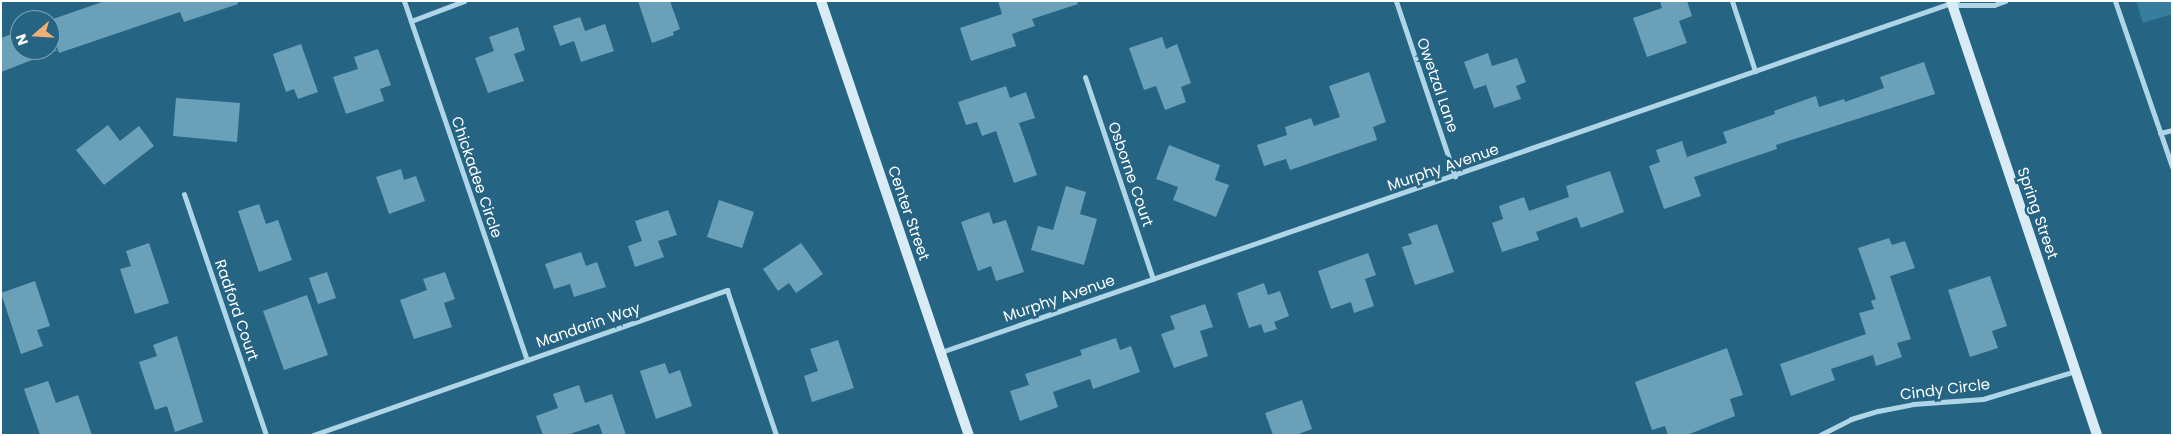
<!DOCTYPE html>
<html>
<head>
<meta charset="utf-8">
<style>
	body { margin:0 }
	#map { position:relative; width:2173px; height:436px; overflow:hidden; background:#266483; font-family:Poppins,sans-serif }
	div>[style] { position:absolute }
	[style*='--x'] { left:calc(var(--x)*1px); top:calc(var(--y)*1px); width:calc(var(--w)*1px); rotate:calc(var(--a)*1deg) }
	.green>* { inset:0; background:#377e9e }
	.building>* { inset:0; background:#6ba0b9 }
	.street>* { height:5px; margin:-2.5px; padding:0 2.5px; transform-origin:2.5px; border-radius:2.5px; background:#afd5e7 }
	.secondary>* { height:10px; margin:-5px; padding:0 5px; transform-origin:5px; border-radius:5px; background:#d9ecf6 }
	span { translate:-50% -50%; white-space:nowrap; text-align:center; line-height:1.15; -webkit-text-stroke:5px #266483; paint-order:stroke }
	.street-label { font-size:15px; color:#fff }
	.frame { position:absolute; inset:0; border:2px solid #fff; pointer-events:none }
	.north { position:absolute; left:10px; top:10px; width:50px; height:50px; box-sizing:border-box; background:#266483; border:1px solid #7da2b5; border-radius:50%; rotate:251deg; font-size:14px; font-weight:700; line-height:20px; text-align:center; color:#fff }
	.north::after { content:''; display:block; margin:auto; width:18px; height:22px; background:#f0b075; clip-path:polygon(50% 0,100% 100%,50% 72%,0 100%) }
</style>
</head>
<body>
<div id="map">
	<div class="green">
		<i style="clip-path:polygon(2136px 1px,2172px 1px,2172px 14px,2143px 23px)"></i>
	</div>
	<div class="building">
		<i style="clip-path:polygon(105px 1px,238px 1px,238px 4px,184px 22px,180px 12px,59px 53px,58px 50px,1px 72px,1px 38px,20px 31px,20px 50px,58px 50px,50px 20px)"></i>
		<i style="clip-path:polygon(638px 1px,670px 1px,680px 29px,673px 32px,674px 35px,652px 43px)"></i>
		<i style="clip-path:polygon(998px 1px,1077px 1px,1078px 4px,1032px 19px,1035px 26px,1012px 34px,1016px 46px,971px 61px,960px 28px,1002px 14px)"></i>
		<i style="clip-path:polygon(1660px 1px,1687px 1px,1692px 16px,1679px 21px,1687px 43px,1647px 57px,1633px 18px,1662px 8px)"></i>
		<i style="clip-path:polygon(580px 17px,585px 31px,605px 24px,614px 51px,581px 62px,574px 41px,560px 46px,553px 26px)"></i>
		<i style="clip-path:polygon(518px 27px,525px 50px,514px 54px,524px 81px,488px 93px,475px 58px,494px 51px,489px 37px)"></i>
		<i style="clip-path:polygon(1162px 37px,1166px 49px,1177px 44px,1191px 83px,1181px 87px,1186px 102px,1165px 110px,1156px 86px,1144px 90px,1129px 48px)"></i>
		<i style="clip-path:polygon(301px 44px,318px 92px,298px 99px,294px 89px,286px 92px,273px 54px)"></i>
		<i style="clip-path:polygon(378px 49px,391px 85px,380px 89px,384px 101px,346px 114px,333px 77px,358px 69px,354px 57px)"></i>
		<i style="clip-path:polygon(1488px 53px,1492px 66px,1517px 58px,1526px 82px,1516px 86px,1521px 99px,1494px 108px,1486px 85px,1474px 89px,1464px 62px)"></i>
		<i style="clip-path:polygon(1924px 62px,1935px 94px,1776px 145px,1777px 149px,1694px 177px,1701px 196px,1664px 209px,1649px 166px,1660px 162px,1656px 150px,1682px 141px,1687px 157px,1727px 143px,1723px 132px,1775px 114px,1774px 111px,1816px 96px,1819px 107px,1844px 99px,1845px 102px,1884px 88px,1880px 77px)"></i>
		<i style="clip-path:polygon(1369px 72px,1386px 122px,1373px 127px,1377px 140px,1290px 170px,1286px 159px,1264px 166px,1257px 145px,1287px 135px,1285px 127px,1311px 118px,1314px 126px,1340px 117px,1329px 86px)"></i>
		<i style="clip-path:polygon(1006px 86px,1010px 98px,1026px 92px,1035px 118px,1019px 123px,1037px 175px,1014px 183px,996px 131px,982px 136px,977px 122px,966px 125px,958px 102px)"></i>
		<i style="clip-path:polygon(176px 98px,240px 103px,237px 142px,173px 136px)"></i>
		<i style="clip-path:polygon(108px 125px,120px 141px,139px 126px,154px 146px,104px 185px,76px 150px)"></i>
		<i style="clip-path:polygon(1169px 145px,1220px 165px,1215px 180px,1229px 185px,1216px 217px,1173px 200px,1178px 187px,1156px 179px)"></i>
		<i style="clip-path:polygon(401px 169px,404px 180px,416px 176px,425px 201px,389px 214px,376px 177px)"></i>
		<i style="clip-path:polygon(1610px 171px,1624px 212px,1581px 228px,1577px 217px,1536px 232px,1539px 240px,1502px 252px,1492px 223px,1503px 219px,1499px 206px,1524px 197px,1529px 211px,1569px 197px,1566px 186px)"></i>
		<i style="clip-path:polygon(1066px 186px,1086px 192px,1080px 214px,1097px 219px,1084px 265px,1031px 250px,1038px 226px,1053px 230px)"></i>
		<i style="clip-path:polygon(719px 200px,754px 212px,742px 248px,707px 237px)"></i>
		<i style="clip-path:polygon(259px 204px,266px 224px,278px 220px,292px 260px,259px 272px,238px 211px)"></i>
		<i style="clip-path:polygon(668px 210px,677px 235px,658px 241px,664px 257px,635px 267px,628px 246px,642px 241px,635px 221px)"></i>
		<i style="clip-path:polygon(989px 212px,993px 224px,1006px 220px,1024px 272px,996px 281px,991px 266px,978px 271px,961px 222px)"></i>
		<i style="clip-path:polygon(1437px 224px,1454px 272px,1415px 285px,1402px 247px,1412px 244px,1408px 234px)"></i>
		<i style="clip-path:polygon(1889px 238px,1892px 245px,1905px 241px,1915px 268px,1890px 276px,1911px 339px,1897px 343px,1902px 357px,1876px 366px,1873px 355px,1831px 369px,1835px 380px,1791px 396px,1780px 364px,1866px 334px,1859px 313px,1874px 309px,1871px 301px,1876px 299px,1858px 248px)"></i>
		<i style="clip-path:polygon(149px 243px,169px 303px,135px 314px,120px 269px,131px 266px,126px 251px)"></i>
		<i style="clip-path:polygon(801px 243px,823px 274px,796px 293px,789px 283px,778px 291px,763px 269px)"></i>
		<i style="clip-path:polygon(581px 252px,586px 266px,597px 262px,606px 287px,574px 297px,570px 284px,554px 289px,545px 264px)"></i>
		<i style="clip-path:polygon(1368px 253px,1376px 275px,1365px 279px,1374px 306px,1354px 313px,1351px 302px,1331px 309px,1318px 271px)"></i>
		<i style="clip-path:polygon(327px 272px,336px 298px,318px 304px,309px 278px)"></i>
		<i style="clip-path:polygon(445px 272px,455px 299px,444px 303px,452px 327px,414px 339px,400px 300px,427px 290px,423px 279px)"></i>
		<i style="clip-path:polygon(1990px 276px,2007px 326px,1992px 331px,1998px 348px,1970px 357px,1948px 290px)"></i>
		<i style="clip-path:polygon(35px 281px,50px 326px,37px 330px,43px 346px,21px 354px,1px 293px)"></i>
		<i style="clip-path:polygon(1264px 283px,1268px 295px,1280px 291px,1289px 316px,1274px 322px,1277px 329px,1264px 333px,1261px 324px,1249px 328px,1237px 293px)"></i>
		<i style="clip-path:polygon(307px 295px,328px 355px,284px 370px,263px 311px)"></i>
		<i style="clip-path:polygon(1205px 304px,1213px 327px,1200px 331px,1208px 356px,1174px 368px,1161px 334px,1175px 329px,1170px 316px)"></i>
		<i style="clip-path:polygon(177px 336px,203px 422px,175px 432px,167px 406px,155px 410px,139px 362px,157px 356px,153px 345px)"></i>
		<i style="clip-path:polygon(1116px 338px,1120px 350px,1131px 346px,1140px 372px,1093px 389px,1090px 379px,1053px 392px,1058px 407px,1020px 421px,1010px 391px,1029px 385px,1025px 374px,1082px 355px,1080px 350px)"></i>
		<i style="clip-path:polygon(838px 340px,854px 388px,812px 402px,804px 376px,818px 371px,810px 349px)"></i>
		<i style="clip-path:polygon(1727px 348px,1743px 395px,1730px 399px,1735px 416px,1687px 435px,1668px 435px,1665px 426px,1652px 430px,1635px 382px)"></i>
		<i style="clip-path:polygon(665px 363px,669px 374px,680px 370px,692px 406px,656px 419px,640px 371px)"></i>
		<i style="clip-path:polygon(48px 381px,56px 403px,78px 395px,92px 435px,40px 435px,24px 389px)"></i>
		<i style="clip-path:polygon(579px 385px,585px 403px,612px 394px,626px 435px,603px 435px,599px 424px,567px 435px,543px 435px,536px 416px,558px 408px,553px 394px)"></i>
		<i style="clip-path:polygon(1302px 400px,1312px 429px,1296px 435px,1273px 435px,1265px 413px)"></i>
	</div>
	<div class="street">
		<i style="--x:404;--y:1;--w:379;--a:71.1"></i>
		<i style="--x:1396;--y:1;--w:185;--a:71.4"></i>
		<i style="--x:1732;--y:1;--w:74;--a:71.8"></i>
		<i style="--x:2115;--y:1;--w:176;--a:71"></i>
		<i style="--x:1953;--y:5;--w:41;--a:0"></i>
		<i style="--x:1994;--y:5;--w:12;--a:-20"></i>
		<i style="--x:411;--y:21;--w:57;--a:-20.7"></i>
		<i style="--x:1085;--y:77;--w:213;--a:71.4"></i>
		<i style="--x:2160;--y:133;--w:12;--a:-14"></i>
		<i style="--x:184;--y:194;--w:255;--a:71.2"></i>
		<i style="--x:941;--y:352;--w:1075;--a:-19.06"></i>
		<i style="--x:313;--y:435;--w:439;--a:-19.3"></i>
		<i style="--x:727;--y:290;--w:153;--a:71.3"></i>
		<i style="--x:1820;--y:435;--w:35;--a:-27"></i>
		<i style="--x:1851;--y:419;--w:28;--a:-17"></i>
		<i style="--x:1878;--y:411;--w:36;--a:-11"></i>
		<i style="--x:1913;--y:404;--w:70;--a:-4.1"></i>
		<i style="--x:1983;--y:399;--w:97;--a:-16.8"></i>
	</div>
	<div class="secondary">
		<i style="--x:821;--y:1;--w:459;--a:71.2"></i>
		<i style="--x:1951;--y:1;--w:458;--a:71.4"></i>
	</div>
	<div class="street-label">
		<span style="left:1438px;top:85px;rotate:71deg">Owetzal Lane</span>
		<span style="left:1443px;top:167px;rotate:-19deg">Murphy Avenue</span>
		<span style="left:1131px;top:174px;rotate:71deg">Osborne Court</span>
		<span style="left:477px;top:177px;rotate:71deg">Chickadee Circle</span>
		<span style="left:909px;top:213px;rotate:71deg">Center Street</span>
		<span style="left:2038px;top:213px;rotate:71deg">Spring Street</span>
		<span style="left:1059px;top:298px;rotate:-19deg">Murphy Avenue</span>
		<span style="left:237px;top:310px;rotate:71deg">Radford Court</span>
		<span style="left:588px;top:325px;rotate:-19deg">Mandarin Way</span>
		<span style="left:1945px;top:389px;rotate:-7deg">Cindy Circle</span>
	</div>
	<div class="frame"></div>
	<div class="north">N</div>
</div>
</body>
</html>
